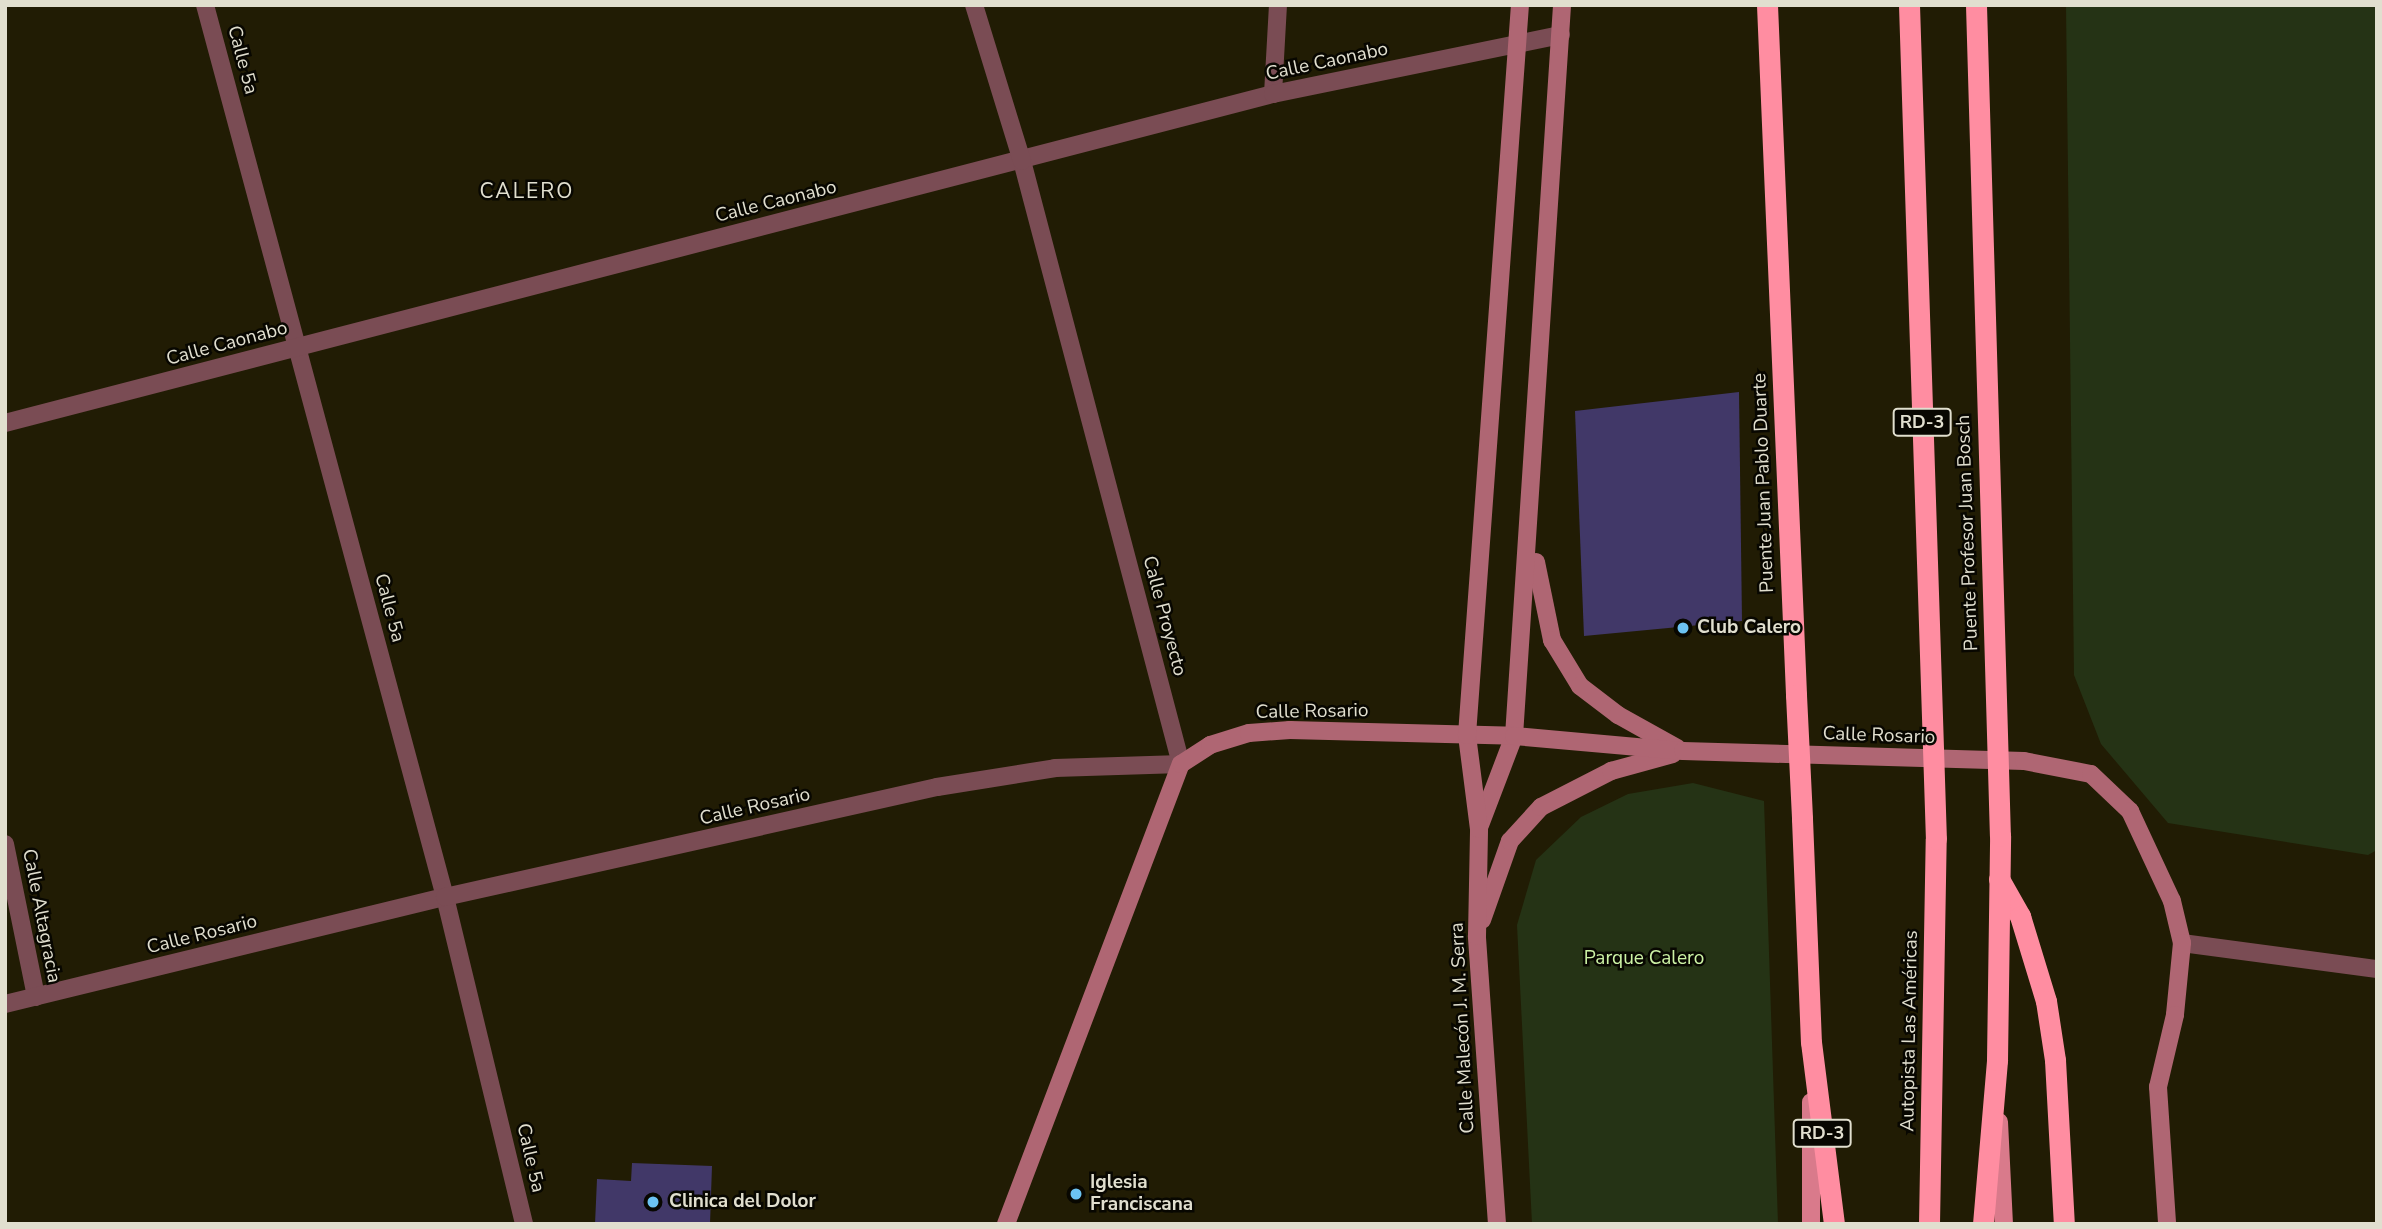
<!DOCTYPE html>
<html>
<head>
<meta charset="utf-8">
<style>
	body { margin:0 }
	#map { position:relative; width:2382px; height:1229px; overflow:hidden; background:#211c04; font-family:"Nunito Sans",sans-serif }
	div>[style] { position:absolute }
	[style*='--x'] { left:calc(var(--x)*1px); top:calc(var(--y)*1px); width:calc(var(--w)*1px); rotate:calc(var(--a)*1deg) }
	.green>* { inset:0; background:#253315 }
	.building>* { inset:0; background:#413868 }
	.street>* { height:18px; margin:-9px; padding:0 9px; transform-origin:9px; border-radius:9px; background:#7a4c54 }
	.secondary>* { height:18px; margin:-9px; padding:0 9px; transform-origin:9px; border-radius:9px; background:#af6673 }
	.primary>* { height:18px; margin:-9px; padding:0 9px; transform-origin:9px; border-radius:9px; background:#d97a8b }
	.highway>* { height:21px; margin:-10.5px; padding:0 10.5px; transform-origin:10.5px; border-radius:10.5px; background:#ff8da1 }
	.highway-bridge>* { height:21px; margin:-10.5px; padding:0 10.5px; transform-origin:10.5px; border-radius:10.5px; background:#ff8da1 }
	.dots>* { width:19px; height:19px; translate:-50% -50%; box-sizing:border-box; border:4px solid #080701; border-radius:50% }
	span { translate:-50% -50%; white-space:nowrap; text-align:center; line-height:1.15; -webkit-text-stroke:5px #080701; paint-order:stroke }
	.shield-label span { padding:2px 5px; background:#080701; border:2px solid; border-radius:5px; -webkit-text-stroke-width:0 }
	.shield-label { font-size:18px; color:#e1dfcf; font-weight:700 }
	.street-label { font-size:19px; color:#e1dfcf }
	.poi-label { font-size:19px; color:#e1dfcf; font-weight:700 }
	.left { translate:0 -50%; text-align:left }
	.park-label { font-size:19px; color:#cdf3a5 }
	.neighbourhood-label { font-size:21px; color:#e1dfcf; letter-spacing:2px }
	.frame { position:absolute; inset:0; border:7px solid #e1dfcf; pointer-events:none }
</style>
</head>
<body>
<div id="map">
	<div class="green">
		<i style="clip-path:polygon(2066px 5px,2377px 5px,2377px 850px,2368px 855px,2168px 823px,2101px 744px,2074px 675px)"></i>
		<i style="clip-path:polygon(1693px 783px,1764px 801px,1778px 1224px,1532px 1224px,1517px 925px,1536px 860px,1581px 817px,1628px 794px)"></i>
	</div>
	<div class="building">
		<i style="clip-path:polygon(1739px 392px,1742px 621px,1584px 636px,1575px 411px)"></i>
		<i style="clip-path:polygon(632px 1163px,712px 1166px,710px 1224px,595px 1224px,597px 1179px,631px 1181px)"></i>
	</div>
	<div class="street">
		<i style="--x:205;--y:5;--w:924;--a:74.94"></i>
		<i style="--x:445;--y:897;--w:336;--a:76.4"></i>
		<i style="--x:1273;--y:94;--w:89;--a:-86.8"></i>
		<i style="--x:5;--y:423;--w:1310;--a:-14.55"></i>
		<i style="--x:1273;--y:94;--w:294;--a:-11.6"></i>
		<i style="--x:5;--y:844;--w:156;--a:78.5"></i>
		<i style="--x:2182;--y:943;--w:197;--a:7.6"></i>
		<i style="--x:5;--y:1004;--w:453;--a:-13.7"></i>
		<i style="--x:445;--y:897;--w:504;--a:-12.6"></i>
		<i style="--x:937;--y:787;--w:120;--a:-9.1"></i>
		<i style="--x:1055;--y:768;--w:126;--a:-1.8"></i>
		<i style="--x:1181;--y:764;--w:624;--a:-104.77"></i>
		<i style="--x:1022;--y:161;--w:163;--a:-107.1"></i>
	</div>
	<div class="secondary">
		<i style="--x:1536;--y:562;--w:80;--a:78.4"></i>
		<i style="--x:1552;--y:640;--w:54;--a:58.7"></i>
		<i style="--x:1580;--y:686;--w:48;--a:37.3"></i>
		<i style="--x:1618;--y:715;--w:68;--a:29.2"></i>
		<i style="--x:1480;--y:825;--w:95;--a:-69.1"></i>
		<i style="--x:1514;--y:736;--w:733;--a:-86.24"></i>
		<i style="--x:1482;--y:920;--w:84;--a:-70.5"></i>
		<i style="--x:1510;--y:841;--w:46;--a:-47.6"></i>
		<i style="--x:1541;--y:807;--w:79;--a:-27.2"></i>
		<i style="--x:1611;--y:771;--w:64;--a:-15.3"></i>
		<i style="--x:1006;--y:1224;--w:492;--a:-69.2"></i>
		<i style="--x:1181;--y:764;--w:35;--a:-33"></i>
		<i style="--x:1210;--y:745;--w:41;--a:-17.1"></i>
		<i style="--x:1249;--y:733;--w:41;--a:-4.2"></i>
		<i style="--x:1290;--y:730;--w:224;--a:1.5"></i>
		<i style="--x:1514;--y:736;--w:170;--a:5.1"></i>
		<i style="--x:1683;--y:751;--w:341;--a:1.7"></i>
		<i style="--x:2024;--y:761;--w:68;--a:11"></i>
		<i style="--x:2091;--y:774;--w:54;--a:43.5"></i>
		<i style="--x:2130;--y:811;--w:99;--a:65"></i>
		<i style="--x:2172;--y:901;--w:43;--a:76.6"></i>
		<i style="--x:2182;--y:943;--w:72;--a:95.6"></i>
		<i style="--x:2175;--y:1015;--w:74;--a:103.3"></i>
		<i style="--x:2158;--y:1087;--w:137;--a:86.2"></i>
		<i style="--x:1497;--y:1224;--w:289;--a:-94"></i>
		<i style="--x:1477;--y:936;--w:107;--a:-88.9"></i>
		<i style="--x:1479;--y:829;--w:95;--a:-97.3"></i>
		<i style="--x:1467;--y:735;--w:732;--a:-85.85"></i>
	</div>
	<div class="primary">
		<i style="--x:1811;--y:1102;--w:122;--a:90"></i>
		<i style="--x:1999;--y:1122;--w:102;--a:87.2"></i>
	</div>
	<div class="highway">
		<i style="--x:1767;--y:5;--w:691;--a:87.59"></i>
		<i style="--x:1802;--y:819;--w:223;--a:87.7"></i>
		<i style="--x:1811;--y:1042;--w:183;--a:82.8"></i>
		<i style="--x:1999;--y:879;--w:43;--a:60.4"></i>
		<i style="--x:2020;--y:916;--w:89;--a:73"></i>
		<i style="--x:2046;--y:1001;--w:60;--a:81.3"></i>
		<i style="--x:2055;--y:1060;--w:164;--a:86.9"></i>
		<i style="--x:1929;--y:1224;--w:385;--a:-89"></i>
		<i style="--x:1983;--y:1224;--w:165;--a:-85.1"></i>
		<i style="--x:1997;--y:1060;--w:224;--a:-89.2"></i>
	</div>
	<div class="highway-bridge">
		<i style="--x:1909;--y:5;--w:834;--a:88.15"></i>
		<i style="--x:1976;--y:5;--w:831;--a:88.35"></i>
		<i style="--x:1796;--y:695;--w:124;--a:87.2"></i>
	</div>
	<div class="dots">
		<i style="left:1683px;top:628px;background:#6cc3f2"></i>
		<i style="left:1076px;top:1194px;background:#6cc3f2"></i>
		<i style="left:653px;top:1202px;background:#6cc3f2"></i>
	</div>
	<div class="shield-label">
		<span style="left:1922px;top:422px">RD-3</span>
		<span style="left:1822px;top:1133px">RD-3</span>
	</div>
	<div class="street-label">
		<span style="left:242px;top:60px;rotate:75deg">Calle 5a</span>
		<span style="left:1327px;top:62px;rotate:-12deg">Calle Caonabo</span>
		<span style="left:776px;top:202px;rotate:-14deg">Calle Caonabo</span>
		<span style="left:227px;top:344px;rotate:-15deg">Calle Caonabo</span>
		<span style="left:1764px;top:483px;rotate:-92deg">Puente Juan Pablo Duarte</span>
		<span style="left:1968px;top:533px;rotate:-92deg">Puente Profesor Juan Bosch</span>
		<span style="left:389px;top:608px;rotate:75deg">Calle 5a</span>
		<span style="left:1164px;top:616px;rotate:75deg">Calle Proyecto</span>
		<span style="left:1312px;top:712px;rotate:-1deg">Calle Rosario</span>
		<span style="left:1879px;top:736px;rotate:2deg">Calle Rosario</span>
		<span style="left:755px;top:807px;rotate:-13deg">Calle Rosario</span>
		<span style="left:41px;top:916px;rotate:79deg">Calle Altagracia</span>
		<span style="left:202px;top:935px;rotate:-14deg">Calle Rosario</span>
		<span style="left:1463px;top:1028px;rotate:-93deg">Calle Malecón J. M. Serra</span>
		<span style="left:1910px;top:1031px;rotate:-89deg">Autopista Las Américas</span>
		<span style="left:530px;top:1158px;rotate:77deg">Calle 5a</span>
	</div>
	<div class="poi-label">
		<span class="left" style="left:1697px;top:628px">Club Calero</span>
		<span class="left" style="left:1090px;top:1194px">Iglesia<br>Franciscana</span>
		<span class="left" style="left:669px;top:1202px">Clinica del Dolor</span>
	</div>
	<div class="park-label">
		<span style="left:1644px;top:959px">Parque Calero</span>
	</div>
	<div class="neighbourhood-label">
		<span style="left:527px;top:191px">CALERO</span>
	</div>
	<div class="frame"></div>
</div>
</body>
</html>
